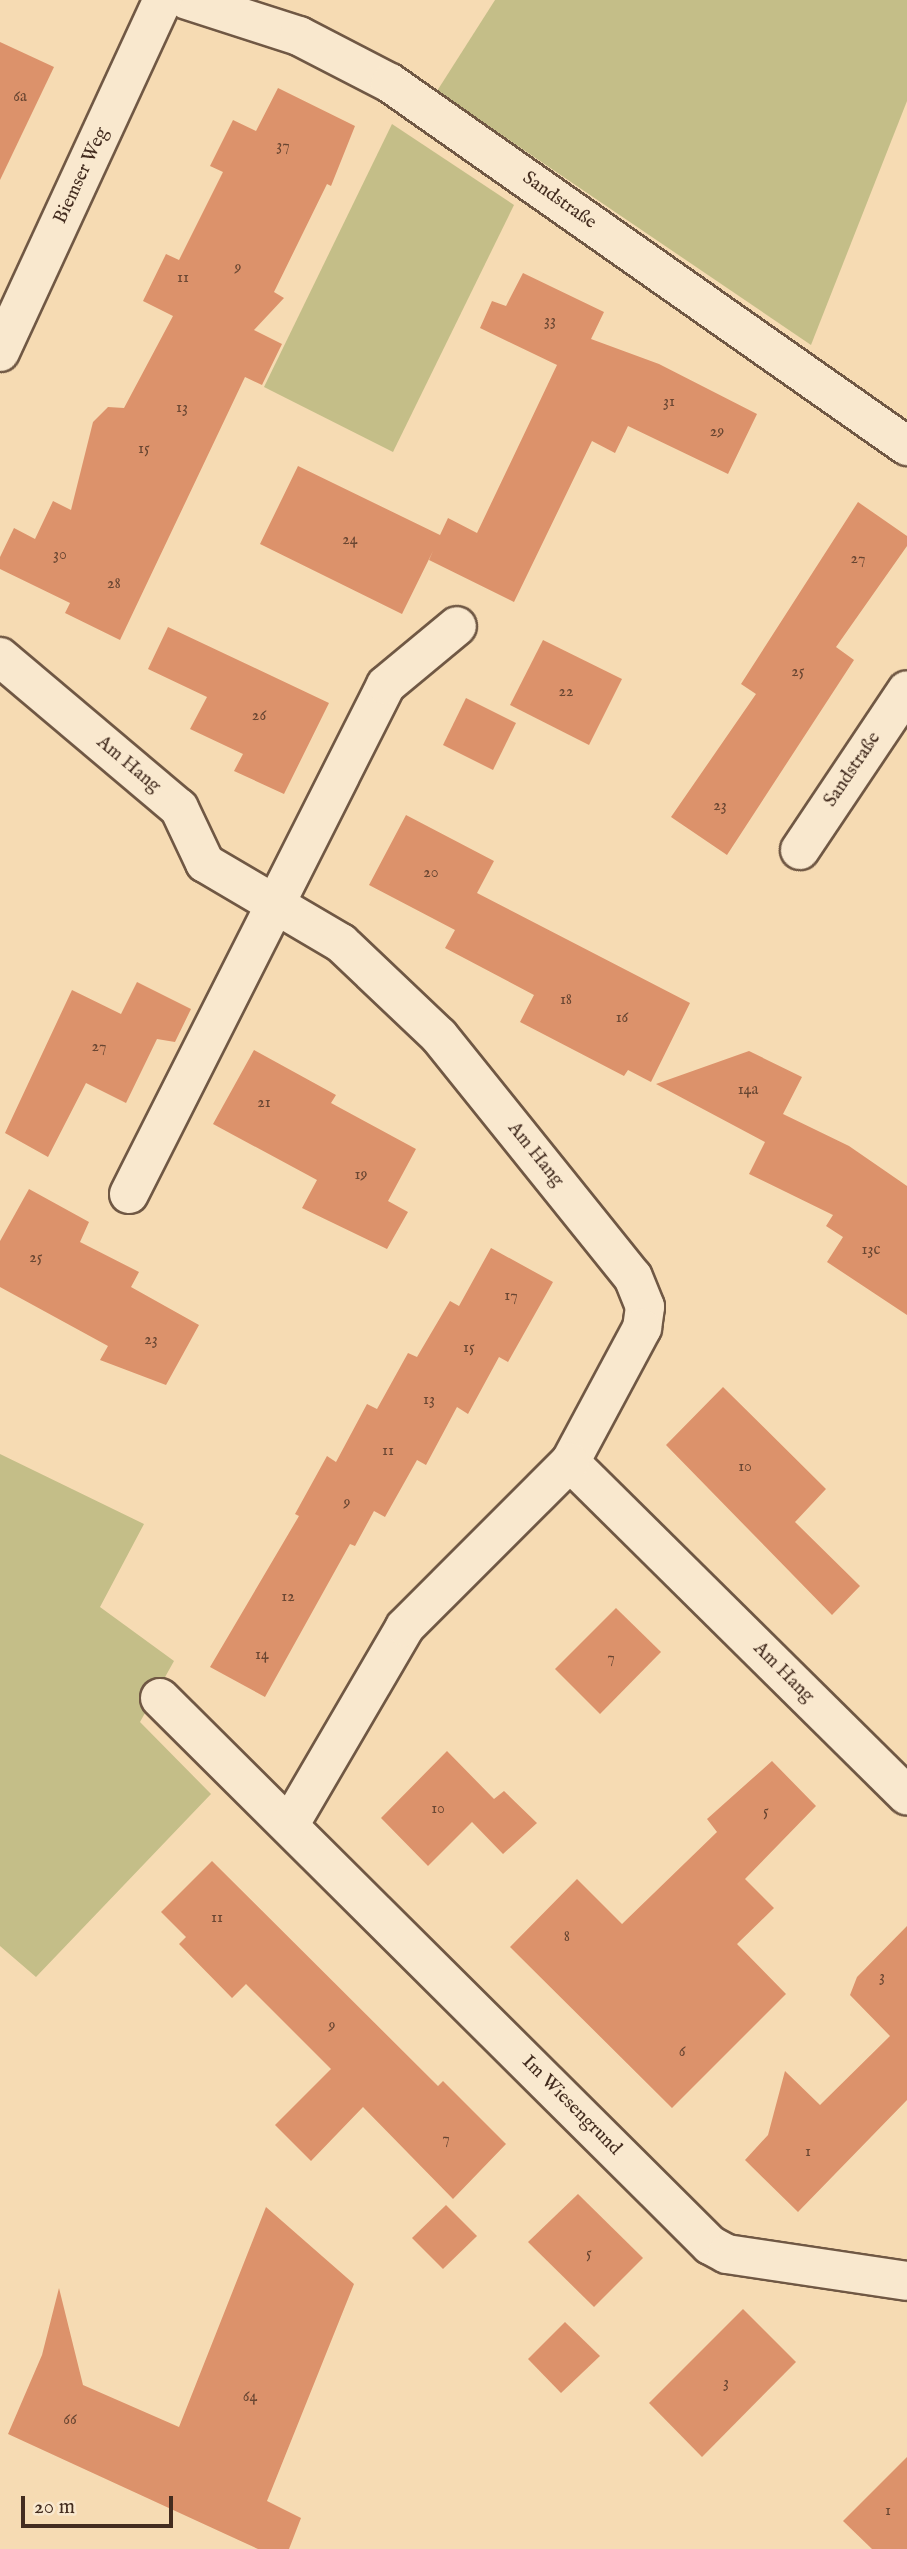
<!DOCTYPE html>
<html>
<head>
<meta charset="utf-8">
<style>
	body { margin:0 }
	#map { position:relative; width:907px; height:2549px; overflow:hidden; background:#f6dbb3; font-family:"IM FELL English",serif }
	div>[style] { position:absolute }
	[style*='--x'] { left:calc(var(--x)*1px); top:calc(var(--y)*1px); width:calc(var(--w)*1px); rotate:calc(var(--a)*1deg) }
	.green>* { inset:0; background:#c4be88 }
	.building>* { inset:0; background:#dc926b }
	.roads { filter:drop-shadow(2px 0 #705844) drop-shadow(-2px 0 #705844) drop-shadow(0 2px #705844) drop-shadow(0 -2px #705844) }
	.minor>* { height:38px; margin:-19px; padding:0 19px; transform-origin:19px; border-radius:19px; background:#f9e8ce }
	span { translate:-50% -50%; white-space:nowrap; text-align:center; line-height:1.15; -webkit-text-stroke:6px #f9e8ce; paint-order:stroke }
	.number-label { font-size:16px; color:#694632 }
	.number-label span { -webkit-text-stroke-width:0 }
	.street-label { font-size:19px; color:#432c1f }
	.scale { position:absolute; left:21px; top:2496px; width:152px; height:32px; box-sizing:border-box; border:4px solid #432c1f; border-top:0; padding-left:9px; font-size:21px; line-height:24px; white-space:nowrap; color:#432c1f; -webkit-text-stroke:5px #f9e8ce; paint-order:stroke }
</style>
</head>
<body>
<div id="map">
	<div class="green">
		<i style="clip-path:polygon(495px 0,907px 0,907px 101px,811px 345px,437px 91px)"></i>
		<i style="clip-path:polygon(392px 124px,514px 205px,393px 452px,264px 387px)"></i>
		<i style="clip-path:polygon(0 1454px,144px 1524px,100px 1607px,174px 1661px,140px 1722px,211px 1794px,36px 1977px,0 1946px)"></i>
	</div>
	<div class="building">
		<i style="clip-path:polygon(0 42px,54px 67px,0 180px)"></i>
		<i style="clip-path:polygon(278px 88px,355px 126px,331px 186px,327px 184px,274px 292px,284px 298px,254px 330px,282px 344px,262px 385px,245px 377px,120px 640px,65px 613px,70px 603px,0 569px,0 557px,14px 528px,35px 539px,53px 501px,71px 510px,93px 422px,108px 407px,124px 408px,173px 316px,143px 301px,166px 254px,179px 260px,223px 172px,210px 166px,233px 120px,256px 131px)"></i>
		<i style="clip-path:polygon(523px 273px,604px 312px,591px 339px,659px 364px,757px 414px,728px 474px,628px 426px,615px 453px,592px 441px,514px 602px,429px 560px,433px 551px,402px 614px,260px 544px,298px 466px,440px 535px,448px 518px,477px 533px,557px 365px,480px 328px,492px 301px,506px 306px)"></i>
		<i style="clip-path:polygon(858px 502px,907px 536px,907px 546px,836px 647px,854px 660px,727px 855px,671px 817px,756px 694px,741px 684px)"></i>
		<i style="clip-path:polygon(168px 627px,329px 703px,284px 794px,234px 771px,243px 754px,190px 729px,207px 697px,148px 669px)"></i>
		<i style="clip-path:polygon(543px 640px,622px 679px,589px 745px,510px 705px)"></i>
		<i style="clip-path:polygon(466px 698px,516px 723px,493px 770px,443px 745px)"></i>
		<i style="clip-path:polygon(406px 815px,494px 861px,477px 893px,690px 1003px,651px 1082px,628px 1070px,624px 1076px,520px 1022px,534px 995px,445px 948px,455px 930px,369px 885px)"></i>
		<i style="clip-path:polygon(137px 982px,191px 1009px,175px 1042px,157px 1039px,126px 1103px,86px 1083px,48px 1157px,5px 1133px,72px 990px,121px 1014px)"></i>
		<i style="clip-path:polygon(254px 1050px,336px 1095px,331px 1103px,416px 1149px,388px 1201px,408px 1212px,387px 1249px,302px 1208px,317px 1180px,213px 1124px)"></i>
		<i style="clip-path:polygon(749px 1051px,802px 1077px,783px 1114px,849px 1146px,907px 1186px,907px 1315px,827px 1262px,843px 1237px,826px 1226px,833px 1215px,749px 1174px,765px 1142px,656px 1084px)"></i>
		<i style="clip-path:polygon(29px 1189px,89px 1222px,80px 1242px,139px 1272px,131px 1287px,199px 1325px,166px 1385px,100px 1360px,108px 1346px,0 1287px,0 1241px)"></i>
		<i style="clip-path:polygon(491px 1248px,553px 1282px,508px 1362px,499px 1357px,468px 1414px,457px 1407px,426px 1465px,417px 1460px,385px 1517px,374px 1511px,355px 1546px,350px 1544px,265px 1697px,210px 1667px,299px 1516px,295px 1514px,327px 1456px,336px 1462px,367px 1404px,377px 1409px,408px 1353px,417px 1357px,450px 1301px,459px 1306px)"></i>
		<i style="clip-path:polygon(723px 1387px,826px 1489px,795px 1522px,860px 1586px,832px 1615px,666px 1445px)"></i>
		<i style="clip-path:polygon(616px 1608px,661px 1652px,600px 1714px,555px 1669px)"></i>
		<i style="clip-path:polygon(447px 1751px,494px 1799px,504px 1791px,537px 1823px,503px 1854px,472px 1822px,428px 1866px,381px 1818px)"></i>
		<i style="clip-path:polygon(772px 1761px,816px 1806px,745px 1879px,774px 1908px,737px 1944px,786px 1994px,672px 2108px,510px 1947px,577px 1879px,622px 1924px,717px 1832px,707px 1819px)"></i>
		<i style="clip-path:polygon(212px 1861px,438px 2086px,443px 2081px,506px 2144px,453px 2199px,363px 2107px,311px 2161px,275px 2125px,331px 2069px,246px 1984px,232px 1998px,179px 1944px,186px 1937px,161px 1912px)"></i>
		<i style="clip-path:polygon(907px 1926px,907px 2100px,798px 2212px,745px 2160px,768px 2135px,785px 2071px,820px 2105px,890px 2036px,850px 1995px,857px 1977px)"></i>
		<i style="clip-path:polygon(578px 2194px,643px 2258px,594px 2307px,528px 2242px)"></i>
		<i style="clip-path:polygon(446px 2205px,477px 2236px,443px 2269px,412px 2238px)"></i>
		<i style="clip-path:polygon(266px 2207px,354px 2284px,267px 2501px,301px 2518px,289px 2549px,258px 2549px,8px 2434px,42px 2355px,59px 2288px,83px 2385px,179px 2427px)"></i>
		<i style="clip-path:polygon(743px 2309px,796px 2362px,702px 2457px,649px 2403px)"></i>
		<i style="clip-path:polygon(565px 2322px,600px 2356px,561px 2393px,528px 2359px)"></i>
		<i style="clip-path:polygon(907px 2457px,907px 2549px,872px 2549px,843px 2521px)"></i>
	</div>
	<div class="roads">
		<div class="minor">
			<i style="--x:187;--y:0;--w:118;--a:17.8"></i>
			<i style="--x:299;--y:36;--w:102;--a:27.3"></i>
			<i style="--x:390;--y:83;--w:632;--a:35.07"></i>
			<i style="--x:0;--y:352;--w:388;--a:-65.2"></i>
			<i style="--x:0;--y:657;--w:234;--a:40.2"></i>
			<i style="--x:179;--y:808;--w:61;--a:64.7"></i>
			<i style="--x:205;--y:863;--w:158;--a:30.5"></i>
			<i style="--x:341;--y:943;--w:135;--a:43.5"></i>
			<i style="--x:439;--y:1036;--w:309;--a:51.2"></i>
			<i style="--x:633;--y:1277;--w:32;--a:68"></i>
			<i style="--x:645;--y:1307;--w:21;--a:98"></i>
			<i style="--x:642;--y:1328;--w:152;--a:118.2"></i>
			<i style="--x:570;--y:1462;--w:474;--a:44.7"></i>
			<i style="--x:800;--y:850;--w:192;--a:-56.2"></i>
			<i style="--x:129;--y:1194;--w:570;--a:-63.21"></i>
			<i style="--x:386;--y:685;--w:92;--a:-39.7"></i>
			<i style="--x:160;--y:1698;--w:776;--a:44.84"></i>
			<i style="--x:710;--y:2245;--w:19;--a:28"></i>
			<i style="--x:727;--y:2254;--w:182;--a:8.5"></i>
			<i style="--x:290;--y:1824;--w:228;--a:-59.7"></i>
			<i style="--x:405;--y:1627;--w:233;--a:-45"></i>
		</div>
	</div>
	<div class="number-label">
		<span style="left:20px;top:97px">6a</span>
		<span style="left:283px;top:146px">37</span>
		<span style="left:238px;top:268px">9</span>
		<span style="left:183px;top:278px">11</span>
		<span style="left:550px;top:321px">33</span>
		<span style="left:669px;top:402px">31</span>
		<span style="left:182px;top:408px">13</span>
		<span style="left:717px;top:432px">29</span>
		<span style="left:144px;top:449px">15</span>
		<span style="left:350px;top:540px">24</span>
		<span style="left:60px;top:555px">30</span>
		<span style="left:858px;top:559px">27</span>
		<span style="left:114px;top:584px">28</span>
		<span style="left:798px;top:672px">25</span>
		<span style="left:566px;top:692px">22</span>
		<span style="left:259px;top:716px">26</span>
		<span style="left:720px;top:806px">23</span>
		<span style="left:431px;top:873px">20</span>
		<span style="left:566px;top:1000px">18</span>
		<span style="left:622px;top:1018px">16</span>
		<span style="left:99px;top:1047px">27</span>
		<span style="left:748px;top:1090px">14a</span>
		<span style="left:264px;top:1103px">21</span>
		<span style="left:361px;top:1175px">19</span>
		<span style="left:871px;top:1250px">13c</span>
		<span style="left:36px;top:1258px">25</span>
		<span style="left:511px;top:1296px">17</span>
		<span style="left:151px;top:1340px">23</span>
		<span style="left:469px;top:1348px">15</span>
		<span style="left:429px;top:1400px">13</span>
		<span style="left:388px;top:1451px">11</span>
		<span style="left:745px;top:1467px">10</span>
		<span style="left:347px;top:1503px">9</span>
		<span style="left:288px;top:1597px">12</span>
		<span style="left:262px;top:1655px">14</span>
		<span style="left:611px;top:1658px">7</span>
		<span style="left:438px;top:1809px">10</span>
		<span style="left:766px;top:1812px">5</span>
		<span style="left:217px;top:1918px">11</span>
		<span style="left:567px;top:1937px">8</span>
		<span style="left:882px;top:1977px">3</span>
		<span style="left:332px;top:2026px">9</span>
		<span style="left:682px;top:2052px">6</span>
		<span style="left:446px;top:2139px">7</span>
		<span style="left:808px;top:2152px">1</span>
		<span style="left:589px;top:2254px">5</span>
		<span style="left:726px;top:2383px">3</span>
		<span style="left:250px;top:2397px">64</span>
		<span style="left:70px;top:2420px">66</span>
		<span style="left:888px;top:2511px">1</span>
	</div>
	<div class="street-label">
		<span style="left:82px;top:176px;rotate:-65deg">Biemser Weg</span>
		<span style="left:559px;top:201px;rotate:35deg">Sandstraße</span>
		<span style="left:128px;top:765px;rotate:40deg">Am Hang</span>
		<span style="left:853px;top:770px;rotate:-56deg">Sandstraße</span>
		<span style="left:535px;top:1155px;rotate:51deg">Am Hang</span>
		<span style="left:783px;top:1673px;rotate:45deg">Am Hang</span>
		<span style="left:571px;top:2106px;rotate:45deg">Im Wiesengrund</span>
	</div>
	<div class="scale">20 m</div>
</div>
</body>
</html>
